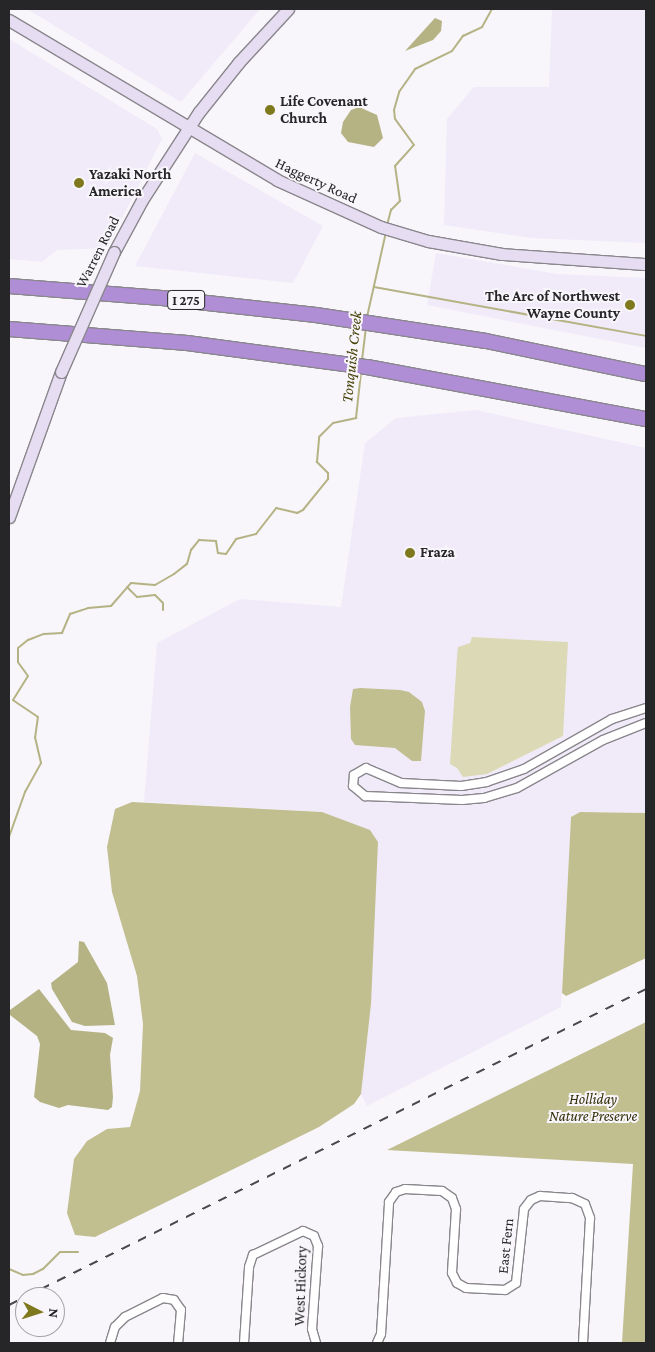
<!DOCTYPE html>
<html>
<head>
<meta charset="utf-8">
<style>
	body { margin:0 }
	#map { position:relative; width:655px; height:1352px; overflow:hidden; background:#f8f5fb; font-family:"Crimson Pro",serif }
	div>[style] { position:absolute }
	[style*='--x'] { left:calc(var(--x)*1px); top:calc(var(--y)*1px); width:calc(var(--w)*1px); rotate:calc(var(--a)*1deg) }
	.built>* { inset:0; background:#f1ebf9 }
	.green>* { inset:0; background:#dbd9b6 }
	.forest>* { inset:0; background:#c1bf90 }
	.water>* { inset:0; background:#b5b384 }
	.stream>* { height:2px; margin:-1px; padding:0 1px; transform-origin:1px; border-radius:1px; background:#b5b384 }
	.roads { filter:drop-shadow(1px 0 #89868c) drop-shadow(-1px 0 #89868c) drop-shadow(0 1px #89868c) drop-shadow(0 -1px #89868c) }
	.minor>* { height:8px; margin:-4px; padding:0 4px; transform-origin:4px; border-radius:4px; background:#fff }
	.secondary>* { height:11px; margin:-5.5px; padding:0 5.5px; transform-origin:5.5px; border-radius:5.5px; background:#e7ddf2 }
	.motorway>* { height:14px; margin:-7px; padding:0 7px; transform-origin:7px; border-radius:7px; background:#af8ed5 }
	.rail>* { height:2px; margin-top:-1px; transform-origin:0; background:repeating-linear-gradient(90deg,#4a484b 0 9px,transparent 0 18px) }
	.bridges { filter:drop-shadow(1px 0 #89868c) drop-shadow(-1px 0 #89868c) drop-shadow(0 1px #89868c) drop-shadow(0 -1px #89868c) }
	.secondary-bridge>* { height:11px; margin:-5.5px; padding:0 5.5px; transform-origin:5.5px; border-radius:5.5px; background:#e7ddf2 }
	.dots>* { width:14px; height:14px; translate:-50% -50%; box-sizing:border-box; border:2px solid #f8f5fb; border-radius:50% }
	span { translate:-50% -50%; white-space:nowrap; text-align:center; line-height:1.15; -webkit-text-stroke:4px #f8f5fb; paint-order:stroke }
	.shield-label span { padding:1px 4px; background:#f8f5fb; border:1px solid; border-radius:4px; -webkit-text-stroke-width:0 }
	.shield-label { font-size:14px; color:#262527; font-weight:700 }
	.poi-label { font-size:15px; color:#262527; font-weight:700 }
	.left { translate:0 -50%; text-align:left }
	.right { translate:-100% -50%; text-align:right }
	.street-label { font-size:15px; color:#262527 }
	.park-label { font-size:15px; color:#312e07; font-style:italic }
	.water-label { font-size:16px; color:#454106; font-style:italic }
	.frame { position:absolute; inset:0; border:10px solid #262527; pointer-events:none }
	.north { position:absolute; left:15px; top:1287px; width:50px; height:50px; box-sizing:border-box; background:#f8f5fb; border:1px solid #a4a2a6; border-radius:50%; rotate:95deg; font-size:14px; font-weight:700; line-height:20px; text-align:center; color:#262527 }
	.north::after { content:''; display:block; margin:auto; width:18px; height:22px; background:#7f791e; clip-path:polygon(50% 0,100% 100%,50% 72%,0 100%) }
</style>
</head>
<body>
<div id="map">
	<div class="built">
		<i style="clip-path:polygon(27px 9px,260px 9px,181px 102px)"></i>
		<i style="clip-path:polygon(552px 9px,646px 9px,646px 243px,531px 238px,444px 225px,447px 119px,474px 87px,549px 87px)"></i>
		<i style="clip-path:polygon(9px 39px,157px 129px,162px 139px,107px 248px,57px 250px,42px 262px,9px 259px)"></i>
		<i style="clip-path:polygon(195px 153px,323px 226px,293px 283px,135px 266px)"></i>
		<i style="clip-path:polygon(436px 253px,557px 274px,646px 278px,646px 348px,427px 305px)"></i>
		<i style="clip-path:polygon(476px 410px,646px 448px,646px 813px,580px 812px,571px 817px,561px 1007px,367px 1106px,361px 1094px,371px 1004px,322px 812px,144px 802px,157px 643px,240px 599px,341px 607px,365px 443px,396px 418px)"></i>
	</div>
	<div class="green">
		<i style="clip-path:polygon(472px 637px,568px 642px,563px 736px,487px 774px,463px 777px,457px 768px,450px 764px,457px 656px,458px 647px,470px 643px)"></i>
	</div>
	<div class="forest">
		<i style="clip-path:polygon(360px 688px,400px 690px,409px 692px,422px 702px,425px 711px,421px 761px,412px 761px,395px 748px,355px 745px,351px 739px,350px 707px,353px 689px)"></i>
		<i style="clip-path:polygon(132px 802px,322px 812px,370px 830px,378px 842px,371px 1004px,361px 1094px,354px 1104px,319px 1127px,95px 1237px,75px 1235px,67px 1213px,74px 1159px,87px 1141px,107px 1129px,130px 1127px,140px 1091px,143px 1024px,137px 976px,112px 892px,107px 847px,115px 809px)"></i>
		<i style="clip-path:polygon(580px 812px,646px 813px,646px 958px,566px 996px,562px 993px,571px 817px)"></i>
		<i style="clip-path:polygon(646px 1022px,646px 1343px,622px 1343px,633px 1164px,387px 1150px)"></i>
	</div>
	<div class="water">
		<i style="clip-path:polygon(435px 18px,442px 21px,441px 31px,433px 40px,405px 51px)"></i>
		<i style="clip-path:polygon(359px 107px,377px 115px,383px 138px,374px 147px,348px 142px,341px 133px,343px 122px,351px 110px)"></i>
		<i style="clip-path:polygon(79px 941px,84px 942px,107px 983px,115px 1025px,85px 1026px,72px 1022px,52px 989px,51px 983px,78px 962px)"></i>
		<i style="clip-path:polygon(39px 989px,71px 1030px,105px 1033px,113px 1038px,110px 1055px,113px 1097px,112px 1107px,108px 1110px,68px 1105px,59px 1108px,40px 1102px,34px 1097px,40px 1044px,37px 1036px,10px 1015px,10px 1010px)"></i>
	</div>
	<div class="stream">
		<i style="--x:387;--y:225;--w:16;--a:-75"></i>
		<i style="--x:391;--y:210;--w:13;--a:-45"></i>
		<i style="--x:400;--y:201;--w:35;--a:-98"></i>
		<i style="--x:395;--y:166;--w:28;--a:-48"></i>
		<i style="--x:414;--y:145;--w:32;--a:-126"></i>
		<i style="--x:395;--y:119;--w:9;--a:-96"></i>
		<i style="--x:394;--y:110;--w:19;--a:-74"></i>
		<i style="--x:399;--y:92;--w:28;--a:-55"></i>
		<i style="--x:415;--y:69;--w:41;--a:-25.9"></i>
		<i style="--x:452;--y:51;--w:19;--a:-54"></i>
		<i style="--x:463;--y:36;--w:21;--a:-25"></i>
		<i style="--x:482;--y:27;--w:21;--a:-61"></i>
		<i style="--x:374;--y:287;--w:276;--a:10.2"></i>
		<i style="--x:367;--y:317;--w:87;--a:-77.4"></i>
		<i style="--x:362;--y:360;--w:33;--a:-83"></i>
		<i style="--x:127;--y:587;--w:14;--a:45"></i>
		<i style="--x:137;--y:597;--w:18;--a:-6"></i>
		<i style="--x:155;--y:595;--w:11;--a:45"></i>
		<i style="--x:163;--y:603;--w:7;--a:90"></i>
		<i style="--x:9;--y:837;--w:48;--a:-70.4"></i>
		<i style="--x:25;--y:792;--w:33;--a:-61"></i>
		<i style="--x:41;--y:763;--w:26;--a:-103"></i>
		<i style="--x:35;--y:738;--w:21;--a:-82"></i>
		<i style="--x:38;--y:717;--w:30;--a:-146"></i>
		<i style="--x:13;--y:700;--w:28;--a:-58"></i>
		<i style="--x:28;--y:676;--w:17;--a:-126"></i>
		<i style="--x:18;--y:662;--w:14;--a:-90"></i>
		<i style="--x:18;--y:648;--w:13;--a:-39"></i>
		<i style="--x:28;--y:640;--w:17;--a:-21"></i>
		<i style="--x:44;--y:634;--w:18;--a:-3"></i>
		<i style="--x:62;--y:633;--w:21;--a:-67"></i>
		<i style="--x:70;--y:614;--w:19;--a:-18"></i>
		<i style="--x:88;--y:608;--w:23;--a:-5"></i>
		<i style="--x:111;--y:606;--w:30;--a:-49"></i>
		<i style="--x:131;--y:583;--w:24;--a:5"></i>
		<i style="--x:155;--y:585;--w:22;--a:-30"></i>
		<i style="--x:174;--y:574;--w:16;--a:-38"></i>
		<i style="--x:187;--y:564;--w:15;--a:-74"></i>
		<i style="--x:191;--y:550;--w:13;--a:-51"></i>
		<i style="--x:199;--y:540;--w:17;--a:3"></i>
		<i style="--x:216;--y:541;--w:12;--a:81"></i>
		<i style="--x:218;--y:553;--w:8;--a:7"></i>
		<i style="--x:226;--y:554;--w:18;--a:-56"></i>
		<i style="--x:236;--y:539;--w:21;--a:-14"></i>
		<i style="--x:256;--y:534;--w:33;--a:-52"></i>
		<i style="--x:276;--y:508;--w:22;--a:13"></i>
		<i style="--x:297;--y:513;--w:7;--a:-27"></i>
		<i style="--x:303;--y:510;--w:40;--a:-51"></i>
		<i style="--x:328;--y:479;--w:6;--a:-90"></i>
		<i style="--x:328;--y:473;--w:16;--a:-135"></i>
		<i style="--x:317;--y:462;--w:25;--a:-85"></i>
		<i style="--x:319;--y:437;--w:20;--a:-45"></i>
		<i style="--x:333;--y:423;--w:24;--a:-12"></i>
		<i style="--x:356;--y:418;--w:46;--a:-83.8"></i>
		<i style="--x:9;--y:1269;--w:15;--a:23"></i>
		<i style="--x:23;--y:1275;--w:10;--a:-6"></i>
		<i style="--x:33;--y:1274;--w:11;--a:-27"></i>
		<i style="--x:43;--y:1269;--w:24;--a:-45"></i>
		<i style="--x:60;--y:1252;--w:18;--a:0"></i>
	</div>
	<div class="roads">
		<div class="minor">
			<i style="--x:646;--y:708;--w:36;--a:162"></i>
			<i style="--x:612;--y:719;--w:101;--a:150.4"></i>
			<i style="--x:524;--y:769;--w:39;--a:161"></i>
			<i style="--x:487;--y:782;--w:26;--a:171"></i>
			<i style="--x:461;--y:786;--w:60;--a:-177.1"></i>
			<i style="--x:401;--y:783;--w:38;--a:-157"></i>
			<i style="--x:366;--y:768;--w:14;--a:150"></i>
			<i style="--x:354;--y:775;--w:11;--a:95"></i>
			<i style="--x:353;--y:786;--w:16;--a:40"></i>
			<i style="--x:365;--y:796;--w:97;--a:2.4"></i>
			<i style="--x:462;--y:800;--w:22;--a:-5"></i>
			<i style="--x:484;--y:798;--w:34;--a:-17"></i>
			<i style="--x:517;--y:788;--w:98;--a:-29.2"></i>
			<i style="--x:603;--y:740;--w:46;--a:-21.6"></i>
			<i style="--x:110;--y:1343;--w:17;--a:-73"></i>
			<i style="--x:115;--y:1327;--w:14;--a:-45"></i>
			<i style="--x:125;--y:1317;--w:42;--a:-26.6"></i>
			<i style="--x:163;--y:1298;--w:11;--a:10"></i>
			<i style="--x:174;--y:1300;--w:12;--a:55"></i>
			<i style="--x:181;--y:1310;--w:33;--a:95"></i>
			<i style="--x:244;--y:1343;--w:76;--a:-86.2"></i>
			<i style="--x:249;--y:1267;--w:13;--a:-72"></i>
			<i style="--x:253;--y:1255;--w:55;--a:-25.6"></i>
			<i style="--x:303;--y:1231;--w:12;--a:24"></i>
			<i style="--x:314;--y:1236;--w:11;--a:68"></i>
			<i style="--x:318;--y:1246;--w:83;--a:94.1"></i>
			<i style="--x:312;--y:1329;--w:15;--a:74"></i>
			<i style="--x:377;--y:1343;--w:10;--a:-66"></i>
			<i style="--x:381;--y:1334;--w:132;--a:-86.5"></i>
			<i style="--x:389;--y:1202;--w:12;--a:-55"></i>
			<i style="--x:396;--y:1192;--w:9;--a:-18"></i>
			<i style="--x:405;--y:1189;--w:37;--a:3"></i>
			<i style="--x:442;--y:1191;--w:12;--a:35"></i>
			<i style="--x:452;--y:1198;--w:12;--a:70"></i>
			<i style="--x:456;--y:1209;--w:64;--a:93.6"></i>
			<i style="--x:452;--y:1273;--w:11;--a:63"></i>
			<i style="--x:457;--y:1283;--w:10;--a:29"></i>
			<i style="--x:466;--y:1288;--w:39;--a:3"></i>
			<i style="--x:505;--y:1290;--w:13;--a:-32"></i>
			<i style="--x:516;--y:1283;--w:74;--a:-83.8"></i>
			<i style="--x:524;--y:1209;--w:11;--a:-52"></i>
			<i style="--x:531;--y:1200;--w:10;--a:-24"></i>
			<i style="--x:540;--y:1196;--w:32;--a:4"></i>
			<i style="--x:572;--y:1198;--w:14;--a:25"></i>
			<i style="--x:585;--y:1204;--w:15;--a:70"></i>
			<i style="--x:590;--y:1218;--w:125;--a:93.2"></i>
		</div>
		<div class="secondary">
			<i style="--x:9;--y:20;--w:312;--a:30.8"></i>
			<i style="--x:277;--y:180;--w:114;--a:24.3"></i>
			<i style="--x:381;--y:227;--w:49;--a:16.6"></i>
			<i style="--x:428;--y:241;--w:75;--a:10"></i>
			<i style="--x:502;--y:254;--w:144;--a:4"></i>
			<i style="--x:114;--y:252;--w:59;--a:-61.7"></i>
			<i style="--x:142;--y:200;--w:105;--a:-57.1"></i>
			<i style="--x:199;--y:112;--w:64;--a:-51.3"></i>
			<i style="--x:239;--y:62;--w:72;--a:-47.2"></i>
			<i style="--x:9;--y:517;--w:154;--a:-70.3"></i>
		</div>
		<div class="motorway">
			<i style="--x:9;--y:286;--w:153;--a:4.5"></i>
			<i style="--x:162;--y:298;--w:155;--a:6.3"></i>
			<i style="--x:316;--y:315;--w:172;--a:8.7"></i>
			<i style="--x:486;--y:341;--w:163;--a:11.7"></i>
			<i style="--x:9;--y:329;--w:179;--a:4.5"></i>
			<i style="--x:187;--y:343;--w:182;--a:7.6"></i>
			<i style="--x:367;--y:367;--w:284;--a:10.6"></i>
		</div>
	</div>
	<div class="rail">
		<i style="--x:25;--y:1297;--w:693;--a:-26.38"></i>
		<i style="--x:9;--y:1305;--w:18;--a:-27"></i>
	</div>
	<div class="bridges">
		<div class="secondary-bridge">
			<i style="--x:61;--y:372;--w:131;--a:-66.2"></i>
		</div>
	</div>
	<div class="dots">
		<i style="left:270px;top:110px;background:#7f791e"></i>
		<i style="left:79px;top:183px;background:#7f791e"></i>
		<i style="left:630px;top:305px;background:#7f791e"></i>
		<i style="left:410px;top:553px;background:#7f791e"></i>
	</div>
	<div class="shield-label">
		<span style="left:186px;top:300px">I 275</span>
	</div>
	<div class="poi-label">
		<span class="left" style="left:280px;top:110px">Life Covenant<br>Church</span>
		<span class="left" style="left:89px;top:183px">Yazaki North<br>America</span>
		<span class="right" style="left:620px;top:305px">The Arc of Northwest<br>Wayne County</span>
		<span class="left" style="left:420px;top:553px">Fraza</span>
	</div>
	<div class="street-label">
		<span style="left:316px;top:181px;rotate:25deg">Haggerty Road</span>
		<span style="left:98px;top:252px;rotate:-63deg">Warren Road</span>
		<span style="left:506px;top:1246px;rotate:-84deg">East Fern</span>
		<span style="left:301px;top:1286px;rotate:-88deg">West Hickory</span>
	</div>
	<div class="park-label">
		<span style="left:593px;top:1108px">Holliday<br>Nature Preserve</span>
	</div>
	<div class="water-label">
		<span style="left:352px;top:357px;rotate:-84deg">Tonquish Creek</span>
	</div>
	<div class="frame"></div>
	<div class="north">N</div>
</div>
</body>
</html>
